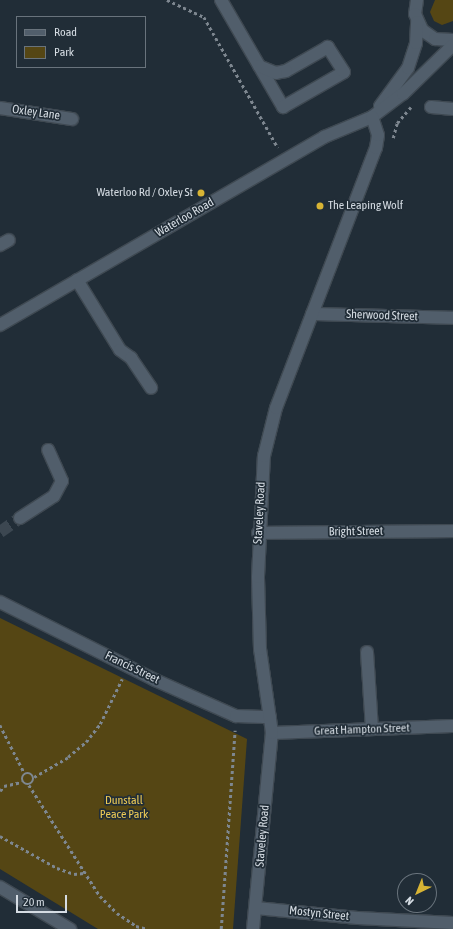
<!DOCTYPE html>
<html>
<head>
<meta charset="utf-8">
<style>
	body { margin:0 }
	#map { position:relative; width:453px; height:929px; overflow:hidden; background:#212d37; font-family:"Asap Condensed",sans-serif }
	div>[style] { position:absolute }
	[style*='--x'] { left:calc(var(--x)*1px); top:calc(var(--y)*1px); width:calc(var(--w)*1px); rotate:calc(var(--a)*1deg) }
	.green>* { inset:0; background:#554614 }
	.minor-tunnel>* { height:12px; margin-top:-6px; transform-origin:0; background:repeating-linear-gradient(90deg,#3c4751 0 12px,transparent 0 18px) }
	.path>* { height:2.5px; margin-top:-1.25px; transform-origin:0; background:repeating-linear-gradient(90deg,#7e8790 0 3px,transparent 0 6px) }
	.path>.ring { margin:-1.25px; padding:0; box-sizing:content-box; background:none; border:2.5px solid #7e8790; border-radius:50% }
	.roads { filter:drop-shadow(1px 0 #3f4952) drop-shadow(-1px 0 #3f4952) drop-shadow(0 1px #3f4952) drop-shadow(0 -1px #3f4952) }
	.minor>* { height:12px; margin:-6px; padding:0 6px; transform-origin:6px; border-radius:6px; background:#515e6b }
	.dots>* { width:11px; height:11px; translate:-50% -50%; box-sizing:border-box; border:2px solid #212d37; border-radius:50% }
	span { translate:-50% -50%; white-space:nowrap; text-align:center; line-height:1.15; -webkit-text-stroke:3.5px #212d37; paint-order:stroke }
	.street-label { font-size:12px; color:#d5dce3 }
	.poi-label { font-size:12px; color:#d5dce3 }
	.right { translate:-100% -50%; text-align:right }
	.left { translate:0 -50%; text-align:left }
	.park-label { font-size:12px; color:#f0cc55 }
	.legend { position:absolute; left:16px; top:16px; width:130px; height:52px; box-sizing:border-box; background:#212d37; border:1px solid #69737c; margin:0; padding:5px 7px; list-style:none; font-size:12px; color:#d5dce3 }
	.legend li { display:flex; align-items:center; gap:8px; height:20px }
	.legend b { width:20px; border:1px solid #69737c }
	.north { position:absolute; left:397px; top:873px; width:40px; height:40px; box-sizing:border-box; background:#212d37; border:1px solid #69737c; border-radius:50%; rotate:223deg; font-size:11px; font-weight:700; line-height:16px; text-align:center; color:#d5dce3 }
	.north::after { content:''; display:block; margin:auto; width:14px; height:18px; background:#d8b434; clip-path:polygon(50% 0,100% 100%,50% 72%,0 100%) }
	.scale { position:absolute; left:16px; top:895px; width:51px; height:18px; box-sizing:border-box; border:2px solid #d5dce3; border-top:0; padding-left:5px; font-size:12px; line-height:14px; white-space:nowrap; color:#d5dce3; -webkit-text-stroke:3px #212d37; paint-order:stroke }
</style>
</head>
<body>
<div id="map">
	<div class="green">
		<i style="clip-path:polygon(435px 0,453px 0,453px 21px,442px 25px,434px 21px,430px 12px)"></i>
		<i style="clip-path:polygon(0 618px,247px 739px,233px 929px,98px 929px,0 869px)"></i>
	</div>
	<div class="minor-tunnel">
		<i style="--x:0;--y:532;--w:24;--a:-35"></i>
	</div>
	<div class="path">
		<i style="--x:167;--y:0;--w:41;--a:24.7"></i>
		<i style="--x:204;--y:17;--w:150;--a:60.5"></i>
		<i style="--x:393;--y:138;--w:16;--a:-75"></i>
		<i style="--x:397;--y:123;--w:21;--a:-49"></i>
		<i style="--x:0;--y:725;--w:55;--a:63"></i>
		<i class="ring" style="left:22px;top:773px;width:9.5px;height:9.5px"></i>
		<i style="--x:34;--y:777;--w:39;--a:-30"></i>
		<i style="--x:68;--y:757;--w:23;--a:-40"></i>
		<i style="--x:86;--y:742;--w:23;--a:-52"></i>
		<i style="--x:100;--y:724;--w:50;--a:-63.9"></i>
		<i style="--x:29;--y:785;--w:132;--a:57.4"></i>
		<i style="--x:100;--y:896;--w:24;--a:45"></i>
		<i style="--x:117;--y:913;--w:23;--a:34"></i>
		<i style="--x:136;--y:926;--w:12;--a:14"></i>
		<i style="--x:0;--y:791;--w:6;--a:-51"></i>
		<i style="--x:4;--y:786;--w:18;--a:-13"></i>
		<i style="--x:0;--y:836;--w:65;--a:29.3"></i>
		<i style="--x:57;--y:868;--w:18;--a:19"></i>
		<i style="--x:74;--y:874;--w:10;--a:-6"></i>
		<i style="--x:221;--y:929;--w:199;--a:-86"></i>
	</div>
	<div class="roads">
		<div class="minor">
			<i style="--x:221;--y:0;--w:124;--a:59.9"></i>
			<i style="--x:283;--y:107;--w:70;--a:-29.8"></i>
			<i style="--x:344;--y:72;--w:30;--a:-123"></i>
			<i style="--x:328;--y:47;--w:48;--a:150.3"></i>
			<i style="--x:286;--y:71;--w:10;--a:169"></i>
			<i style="--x:276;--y:73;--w:18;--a:-158"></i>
			<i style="--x:417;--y:0;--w:14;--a:98"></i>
			<i style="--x:415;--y:14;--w:17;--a:66"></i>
			<i style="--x:422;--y:30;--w:16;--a:35"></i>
			<i style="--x:435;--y:39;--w:18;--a:3"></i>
			<i style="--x:380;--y:106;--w:47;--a:-53.6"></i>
			<i style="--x:408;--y:68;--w:26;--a:-72"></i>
			<i style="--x:416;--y:43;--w:21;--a:-87"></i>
			<i style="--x:431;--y:107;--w:22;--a:5"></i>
			<i style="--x:0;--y:108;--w:73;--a:8.7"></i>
			<i style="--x:0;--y:245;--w:10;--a:-29"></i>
			<i style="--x:77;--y:280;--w:82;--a:58.4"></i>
			<i style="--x:120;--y:350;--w:14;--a:36"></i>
			<i style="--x:131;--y:358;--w:36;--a:56"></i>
			<i style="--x:312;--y:314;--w:141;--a:1.6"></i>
			<i style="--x:0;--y:325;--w:375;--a:-30.1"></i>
			<i style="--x:324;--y:137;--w:52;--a:-22.6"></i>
			<i style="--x:372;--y:117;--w:39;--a:-37"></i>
			<i style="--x:403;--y:94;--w:70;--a:-44.4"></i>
			<i style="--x:20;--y:518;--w:40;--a:-32.9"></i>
			<i style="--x:54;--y:496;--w:17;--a:-62"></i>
			<i style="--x:62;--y:481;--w:34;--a:-114"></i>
			<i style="--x:258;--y:533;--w:195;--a:-0.6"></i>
			<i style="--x:0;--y:602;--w:174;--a:26.7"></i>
			<i style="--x:155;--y:680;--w:89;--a:24"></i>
			<i style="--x:236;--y:716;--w:34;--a:2"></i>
			<i style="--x:367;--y:652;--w:77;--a:86.3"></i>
			<i style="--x:272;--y:733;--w:181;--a:-2.2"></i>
			<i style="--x:0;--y:887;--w:82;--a:31"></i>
			<i style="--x:256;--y:908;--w:102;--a:5.6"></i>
			<i style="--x:358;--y:918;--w:95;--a:3"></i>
			<i style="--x:253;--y:929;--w:197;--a:-84.5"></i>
			<i style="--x:272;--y:733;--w:85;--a:-98.1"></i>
			<i style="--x:260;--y:649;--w:72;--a:-91.6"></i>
			<i style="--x:258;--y:577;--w:121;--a:-87.2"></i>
			<i style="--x:264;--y:456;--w:49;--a:-76"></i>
			<i style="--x:276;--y:408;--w:279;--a:-69"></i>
			<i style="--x:376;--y:148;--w:13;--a:-81"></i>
			<i style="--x:378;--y:135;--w:19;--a:-108"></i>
		</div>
	</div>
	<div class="dots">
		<i style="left:201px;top:193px;background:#d8b434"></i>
		<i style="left:320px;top:206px;background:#d8b434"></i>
	</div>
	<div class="street-label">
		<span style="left:36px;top:113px;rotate:8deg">Oxley Lane</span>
		<span style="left:185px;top:218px;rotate:-30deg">Waterloo Road</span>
		<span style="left:382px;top:316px;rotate:2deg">Sherwood Street</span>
		<span style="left:260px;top:513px;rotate:-87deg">Staveley Road</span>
		<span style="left:356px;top:532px;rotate:-1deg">Bright Street</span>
		<span style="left:132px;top:668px;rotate:26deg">Francis Street</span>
		<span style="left:362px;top:730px;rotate:-2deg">Great Hampton Street</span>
		<span style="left:263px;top:836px;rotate:-85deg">Staveley Road</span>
		<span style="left:319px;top:914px;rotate:6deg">Mostyn Street</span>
	</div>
	<div class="poi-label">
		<span class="right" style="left:193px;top:193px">Waterloo Rd / Oxley St</span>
		<span class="left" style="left:328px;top:206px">The Leaping Wolf</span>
	</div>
	<div class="park-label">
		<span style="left:124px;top:808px">Dunstall<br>Peace Park</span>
	</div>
	<ul class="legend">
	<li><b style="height:5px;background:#515e6b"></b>Road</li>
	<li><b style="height:11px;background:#554614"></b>Park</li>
	</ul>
	<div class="north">N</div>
	<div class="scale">20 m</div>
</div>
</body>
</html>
